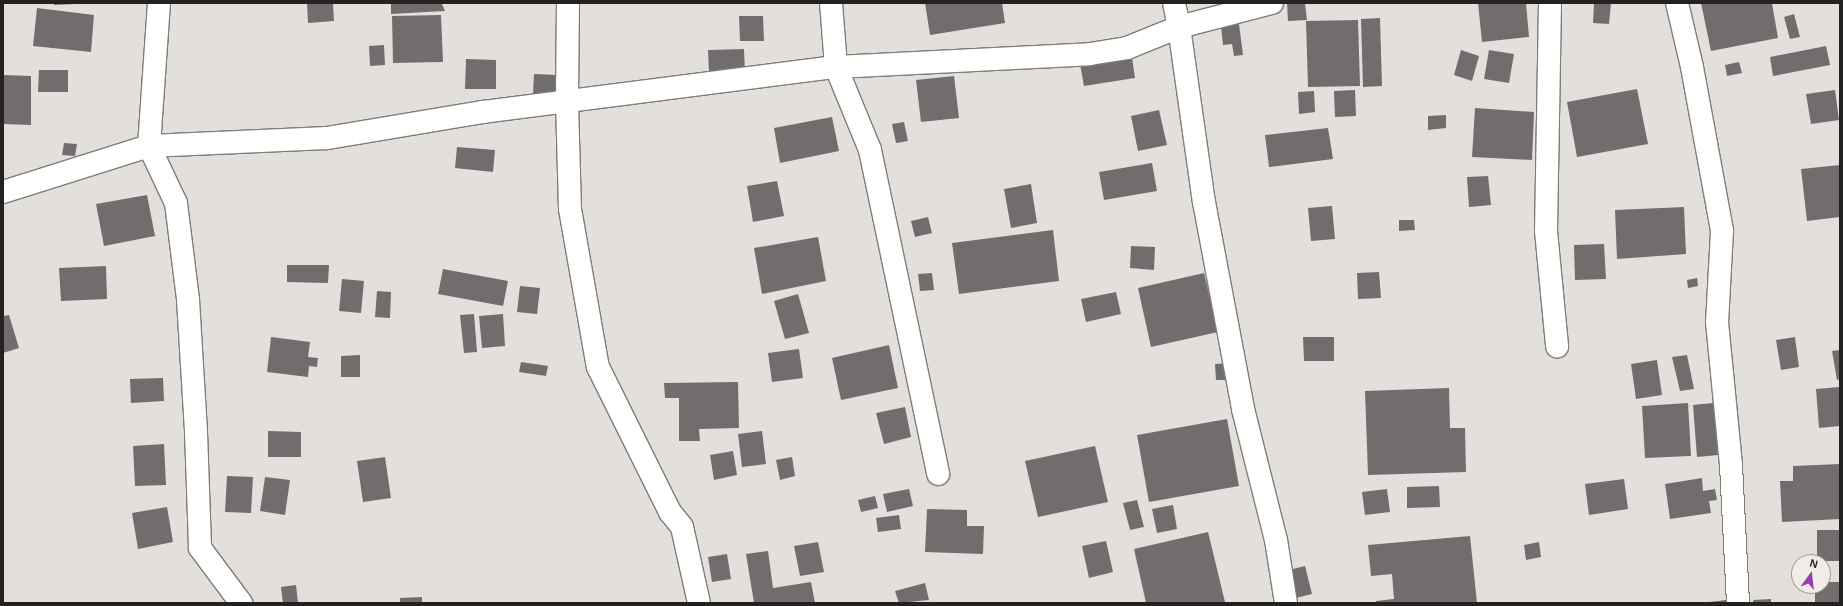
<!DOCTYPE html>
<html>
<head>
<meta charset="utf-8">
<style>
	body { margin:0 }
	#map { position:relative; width:1843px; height:606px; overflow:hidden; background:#e3e0dc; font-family:Helvetica,sans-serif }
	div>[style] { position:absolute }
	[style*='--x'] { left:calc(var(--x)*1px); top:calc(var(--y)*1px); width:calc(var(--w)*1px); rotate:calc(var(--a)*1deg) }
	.building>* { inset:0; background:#716d6f }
	.roads { filter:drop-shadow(1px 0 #7f7c79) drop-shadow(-1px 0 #7f7c79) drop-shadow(0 1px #7f7c79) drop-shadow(0 -1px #7f7c79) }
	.minor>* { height:22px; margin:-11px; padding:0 11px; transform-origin:11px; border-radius:11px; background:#fff }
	span { translate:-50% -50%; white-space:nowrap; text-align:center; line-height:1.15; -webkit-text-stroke:3px #f0ede9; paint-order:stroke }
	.frame { position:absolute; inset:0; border:4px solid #232220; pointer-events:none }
	.north { position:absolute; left:1791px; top:554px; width:40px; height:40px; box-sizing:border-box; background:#f0ede9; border:1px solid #9e9c99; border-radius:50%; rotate:15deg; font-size:11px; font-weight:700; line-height:16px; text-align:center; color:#232220 }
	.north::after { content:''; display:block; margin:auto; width:14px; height:18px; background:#963fab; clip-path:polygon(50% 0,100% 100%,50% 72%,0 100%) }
</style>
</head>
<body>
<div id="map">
	<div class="building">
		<i style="clip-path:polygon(54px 3px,76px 3px,76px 4px,54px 5px)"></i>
		<i style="clip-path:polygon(307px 3px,333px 3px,334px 21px,308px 23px)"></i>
		<i style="clip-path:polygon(391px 3px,447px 3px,447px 4px,442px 4px,445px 11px,391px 14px)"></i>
		<i style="clip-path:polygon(925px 3px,1002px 3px,1005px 23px,930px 35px)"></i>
		<i style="clip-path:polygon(1287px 3px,1305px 3px,1307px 20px,1288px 21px)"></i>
		<i style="clip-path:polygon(1478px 3px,1526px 3px,1529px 37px,1482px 42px)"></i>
		<i style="clip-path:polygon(1594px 3px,1611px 3px,1609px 24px,1593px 23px)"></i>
		<i style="clip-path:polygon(1701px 3px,1772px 3px,1778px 38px,1711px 51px)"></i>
		<i style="clip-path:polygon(37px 8px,94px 15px,91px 52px,33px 46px)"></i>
		<i style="clip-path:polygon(1794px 14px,1800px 37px,1790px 39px,1784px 17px)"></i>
		<i style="clip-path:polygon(441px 15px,443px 62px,393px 63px,392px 16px)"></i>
		<i style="clip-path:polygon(739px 16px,763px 16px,764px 41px,740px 41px)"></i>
		<i style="clip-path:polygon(1380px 18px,1382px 86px,1363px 87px,1361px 19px)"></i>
		<i style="clip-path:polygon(1358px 20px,1360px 86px,1308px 87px,1306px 21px)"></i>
		<i style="clip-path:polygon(1239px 24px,1243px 55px,1234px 56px,1232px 44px,1223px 45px,1221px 26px)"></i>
		<i style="clip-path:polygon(384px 45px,385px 65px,370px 66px,369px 46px)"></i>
		<i style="clip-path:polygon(1826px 46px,1830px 65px,1773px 76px,1770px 57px)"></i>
		<i style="clip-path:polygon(744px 49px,745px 72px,709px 73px,708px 50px)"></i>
		<i style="clip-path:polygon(1461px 50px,1479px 56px,1472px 81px,1454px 75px)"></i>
		<i style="clip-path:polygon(1489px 50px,1514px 54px,1509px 83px,1484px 79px)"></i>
		<i style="clip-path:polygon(1132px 57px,1135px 78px,1084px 86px,1080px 64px)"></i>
		<i style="clip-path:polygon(466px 59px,496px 60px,496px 89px,465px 89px)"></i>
		<i style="clip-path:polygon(1739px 62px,1742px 73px,1727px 76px,1725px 65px)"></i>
		<i style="clip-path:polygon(39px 70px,68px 70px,68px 92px,38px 92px)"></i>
		<i style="clip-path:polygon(534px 74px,558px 75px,557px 94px,533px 93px)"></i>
		<i style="clip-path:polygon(3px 75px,31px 76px,31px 125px,3px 124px)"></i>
		<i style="clip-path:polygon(954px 76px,959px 118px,921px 122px,916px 80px)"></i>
		<i style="clip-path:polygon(1637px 89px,1648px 144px,1577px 157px,1567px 102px)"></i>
		<i style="clip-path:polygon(1355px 90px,1356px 116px,1335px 117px,1334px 91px)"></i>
		<i style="clip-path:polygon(1835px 90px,1839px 120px,1811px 124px,1806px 94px)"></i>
		<i style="clip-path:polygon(1314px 91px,1315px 112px,1299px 114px,1298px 92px)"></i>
		<i style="clip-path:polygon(1475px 108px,1534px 112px,1532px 160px,1472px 157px)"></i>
		<i style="clip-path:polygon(1159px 110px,1167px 145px,1138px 151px,1131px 116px)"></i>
		<i style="clip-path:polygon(1446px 115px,1446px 128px,1428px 130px,1428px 116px)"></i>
		<i style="clip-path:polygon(832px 117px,839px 151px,780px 163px,774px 128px)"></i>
		<i style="clip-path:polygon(904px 122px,908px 141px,896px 143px,892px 124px)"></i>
		<i style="clip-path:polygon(1328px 128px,1333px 159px,1269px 167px,1265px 135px)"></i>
		<i style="clip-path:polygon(64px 143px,77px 144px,75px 156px,62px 155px)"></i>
		<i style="clip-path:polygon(457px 147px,495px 150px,493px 172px,455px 168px)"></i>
		<i style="clip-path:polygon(1152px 163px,1157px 191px,1104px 200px,1099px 172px)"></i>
		<i style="clip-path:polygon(1840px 165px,1840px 217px,1807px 221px,1801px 169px)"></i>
		<i style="clip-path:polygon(1488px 176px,1491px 205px,1469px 207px,1467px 177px)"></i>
		<i style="clip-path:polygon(777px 181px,784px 216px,753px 222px,747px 186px)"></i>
		<i style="clip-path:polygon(1031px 184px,1037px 223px,1011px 228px,1004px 189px)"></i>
		<i style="clip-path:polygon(147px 195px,155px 236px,104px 246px,96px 204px)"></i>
		<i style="clip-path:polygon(1332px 206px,1335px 239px,1311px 241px,1308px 208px)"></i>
		<i style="clip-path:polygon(1684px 207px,1686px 254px,1617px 259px,1615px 210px)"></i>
		<i style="clip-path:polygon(928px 217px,932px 233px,915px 237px,911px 221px)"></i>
		<i style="clip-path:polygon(1399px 220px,1414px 220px,1415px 230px,1399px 231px)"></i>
		<i style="clip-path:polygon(1053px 230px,1059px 281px,959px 294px,952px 243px)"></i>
		<i style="clip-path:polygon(818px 237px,826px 281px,762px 294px,754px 248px)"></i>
		<i style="clip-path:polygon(1604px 244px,1606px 279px,1575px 280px,1574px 245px)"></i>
		<i style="clip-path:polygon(1131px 246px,1155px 247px,1154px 270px,1130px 268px)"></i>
		<i style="clip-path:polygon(287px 265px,329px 265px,328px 283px,287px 282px)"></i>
		<i style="clip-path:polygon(106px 266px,107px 299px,61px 301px,59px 268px)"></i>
		<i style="clip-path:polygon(443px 269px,508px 281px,503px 306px,438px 294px)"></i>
		<i style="clip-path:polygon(1379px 272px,1381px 298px,1358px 299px,1357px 273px)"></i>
		<i style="clip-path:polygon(932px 273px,934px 290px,920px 291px,918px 274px)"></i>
		<i style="clip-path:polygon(1204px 273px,1218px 332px,1151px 347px,1138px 288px)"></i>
		<i style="clip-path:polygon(1697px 278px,1698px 286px,1688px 288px,1687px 280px)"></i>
		<i style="clip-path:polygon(342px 279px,364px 281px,361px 313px,339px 311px)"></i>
		<i style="clip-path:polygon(520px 286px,540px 288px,537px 314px,517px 312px)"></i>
		<i style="clip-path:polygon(377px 291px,391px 292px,390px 318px,375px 317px)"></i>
		<i style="clip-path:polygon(1116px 292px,1121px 314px,1086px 322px,1081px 299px)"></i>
		<i style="clip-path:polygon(798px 294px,809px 333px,785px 339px,774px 301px)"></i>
		<i style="clip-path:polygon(474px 314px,477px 352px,464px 353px,460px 315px)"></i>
		<i style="clip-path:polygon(503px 314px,505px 346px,482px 348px,479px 316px)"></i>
		<i style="clip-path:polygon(9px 315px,19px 348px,3px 353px,3px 316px)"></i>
		<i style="clip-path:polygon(271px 337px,310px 342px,308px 357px,318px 358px,317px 367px,309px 366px,308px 377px,267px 372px)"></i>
		<i style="clip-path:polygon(1303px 337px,1334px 337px,1334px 361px,1304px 361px)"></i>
		<i style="clip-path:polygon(1795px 337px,1799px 367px,1781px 370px,1776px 340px)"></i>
		<i style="clip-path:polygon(889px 345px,898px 388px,841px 400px,832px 358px)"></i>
		<i style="clip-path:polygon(799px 349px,803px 378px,772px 382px,768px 353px)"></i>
		<i style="clip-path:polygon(1840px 350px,1840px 379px,1837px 380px,1832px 351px)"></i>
		<i style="clip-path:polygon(360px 355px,360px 377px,341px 377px,341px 356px)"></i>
		<i style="clip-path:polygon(1687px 355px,1694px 389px,1680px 391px,1672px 357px)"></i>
		<i style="clip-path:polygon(1657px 360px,1662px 395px,1636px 399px,1631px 364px)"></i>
		<i style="clip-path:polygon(521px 362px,548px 366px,546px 376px,519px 372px)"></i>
		<i style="clip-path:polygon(1231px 363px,1232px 380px,1216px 380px,1215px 364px)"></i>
		<i style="clip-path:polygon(163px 378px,164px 401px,131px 403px,130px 379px)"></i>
		<i style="clip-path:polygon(738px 382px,739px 428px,699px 429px,700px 441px,679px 441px,679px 398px,665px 398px,664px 383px)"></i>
		<i style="clip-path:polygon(1840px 387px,1840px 426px,1819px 428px,1816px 389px)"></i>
		<i style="clip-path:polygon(1449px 388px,1450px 428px,1465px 428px,1466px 472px,1368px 475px,1365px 391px)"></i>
		<i style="clip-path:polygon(1688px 403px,1691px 456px,1645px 458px,1642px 406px)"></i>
		<i style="clip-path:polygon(1713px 403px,1718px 455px,1697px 457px,1693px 405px)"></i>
		<i style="clip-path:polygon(905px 407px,911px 437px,884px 444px,876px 413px)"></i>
		<i style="clip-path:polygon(1227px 419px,1239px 486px,1149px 502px,1137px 435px)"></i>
		<i style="clip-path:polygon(268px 431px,301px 432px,301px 457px,268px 457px)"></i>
		<i style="clip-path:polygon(762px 431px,766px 464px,742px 467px,738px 434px)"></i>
		<i style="clip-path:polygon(164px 444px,166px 485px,135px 486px,133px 446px)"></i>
		<i style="clip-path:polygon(1095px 446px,1108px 502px,1038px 517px,1025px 461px)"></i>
		<i style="clip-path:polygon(733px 451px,737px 475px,714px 480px,710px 455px)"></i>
		<i style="clip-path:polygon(385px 457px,391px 498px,363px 502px,357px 461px)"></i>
		<i style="clip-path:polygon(792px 457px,795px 476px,780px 480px,776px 460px)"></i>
		<i style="clip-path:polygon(1840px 464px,1840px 519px,1782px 522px,1780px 481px,1793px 481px,1793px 466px)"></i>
		<i style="clip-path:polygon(227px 476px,253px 477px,251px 513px,225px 512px)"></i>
		<i style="clip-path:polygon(265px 477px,290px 480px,285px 515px,260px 511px)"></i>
		<i style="clip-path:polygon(1702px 478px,1703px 491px,1715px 489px,1717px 500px,1709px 501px,1711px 513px,1670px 519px,1665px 484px)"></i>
		<i style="clip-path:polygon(1624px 479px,1628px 509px,1589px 515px,1585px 484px)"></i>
		<i style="clip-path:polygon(1439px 486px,1440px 507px,1407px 508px,1407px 487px)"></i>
		<i style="clip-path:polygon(909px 489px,913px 506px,887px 512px,883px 494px)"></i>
		<i style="clip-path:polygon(1387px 489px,1390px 512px,1365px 515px,1362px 492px)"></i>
		<i style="clip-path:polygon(875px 496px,878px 508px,861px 512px,858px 500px)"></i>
		<i style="clip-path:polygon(1137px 500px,1144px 527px,1130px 530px,1123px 503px)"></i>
		<i style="clip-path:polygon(1173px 505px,1177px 529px,1157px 533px,1152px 509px)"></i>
		<i style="clip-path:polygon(167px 507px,173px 542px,138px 549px,132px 513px)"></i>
		<i style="clip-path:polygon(927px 509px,967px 510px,967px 526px,984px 526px,983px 554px,925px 552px)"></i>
		<i style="clip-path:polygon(899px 515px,901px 529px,878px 532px,876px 518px)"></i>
		<i style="clip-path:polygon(1817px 530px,1840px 530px,1840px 561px,1817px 561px)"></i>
		<i style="clip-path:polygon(1208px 532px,1225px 602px,1146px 603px,1134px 549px)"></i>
		<i style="clip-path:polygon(1470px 536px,1477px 603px,1376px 603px,1376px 601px,1394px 599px,1392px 574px,1371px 576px,1368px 545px)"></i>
		<i style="clip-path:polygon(1106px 541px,1113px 572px,1089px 578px,1082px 546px)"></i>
		<i style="clip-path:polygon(818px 542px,824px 572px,800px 576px,794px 546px)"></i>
		<i style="clip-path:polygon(1539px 542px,1541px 557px,1526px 560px,1524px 545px)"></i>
		<i style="clip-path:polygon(768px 551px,773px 588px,811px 582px,815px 603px,754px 603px,746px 554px)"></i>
		<i style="clip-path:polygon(727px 554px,731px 579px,712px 582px,708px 557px)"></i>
		<i style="clip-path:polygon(1305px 566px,1312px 594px,1296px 598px,1289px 570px)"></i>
		<i style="clip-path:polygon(1823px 582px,1840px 582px,1840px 603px,1815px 603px,1815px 586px,1823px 586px)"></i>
		<i style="clip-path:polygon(925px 583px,929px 600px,899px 603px,895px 591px)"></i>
		<i style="clip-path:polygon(296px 585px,298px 603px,283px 603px,281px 587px)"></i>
		<i style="clip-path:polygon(422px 597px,422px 603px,400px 603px,400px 598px)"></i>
		<i style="clip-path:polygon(1771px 599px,1771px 603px,1754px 603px,1753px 600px)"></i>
		<i style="clip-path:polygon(1726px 600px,1726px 603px,1709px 603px,1709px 602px)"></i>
	</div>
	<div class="roads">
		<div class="minor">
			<i style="--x:159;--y:3;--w:143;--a:94"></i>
			<i style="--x:149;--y:146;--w:63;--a:64.7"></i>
			<i style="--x:176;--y:203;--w:98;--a:82.9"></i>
			<i style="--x:188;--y:300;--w:132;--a:86.5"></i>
			<i style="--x:196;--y:432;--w:116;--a:88"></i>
			<i style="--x:200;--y:548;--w:69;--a:53.3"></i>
			<i style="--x:568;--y:3;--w:99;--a:90.6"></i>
			<i style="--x:567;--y:102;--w:107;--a:88.4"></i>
			<i style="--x:570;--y:209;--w:160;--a:80"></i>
			<i style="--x:598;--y:367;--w:162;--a:63.6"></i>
			<i style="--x:670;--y:512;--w:19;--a:51"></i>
			<i style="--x:682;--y:527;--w:78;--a:77.4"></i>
			<i style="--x:831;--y:3;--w:64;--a:85.5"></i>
			<i style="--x:836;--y:67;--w:90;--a:67.7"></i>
			<i style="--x:870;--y:150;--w:331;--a:78.1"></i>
			<i style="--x:1174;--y:3;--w:25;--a:78"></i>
			<i style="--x:1179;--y:27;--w:177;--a:81.9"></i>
			<i style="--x:1204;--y:202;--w:211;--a:79.3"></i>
			<i style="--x:1243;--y:409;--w:135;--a:75.9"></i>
			<i style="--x:1276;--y:540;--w:64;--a:81"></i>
			<i style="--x:1550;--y:3;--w:228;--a:91"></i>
			<i style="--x:1546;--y:231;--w:116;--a:84.5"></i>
			<i style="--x:1677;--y:3;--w:66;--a:76.8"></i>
			<i style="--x:1692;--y:67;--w:167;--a:79.6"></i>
			<i style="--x:1722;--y:231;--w:91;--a:93.1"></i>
			<i style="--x:1717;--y:322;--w:144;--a:84.4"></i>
			<i style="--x:1731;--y:465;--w:138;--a:87.1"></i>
			<i style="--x:3;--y:192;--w:153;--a:-17.5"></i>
			<i style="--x:149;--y:146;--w:178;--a:-2.6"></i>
			<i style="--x:327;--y:138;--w:158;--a:-9.5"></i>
			<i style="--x:483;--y:112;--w:356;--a:-7.3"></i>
			<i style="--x:836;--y:67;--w:254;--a:-2.9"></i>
			<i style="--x:1090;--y:54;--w:37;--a:-9"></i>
			<i style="--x:1127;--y:48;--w:56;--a:-22"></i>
			<i style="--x:1179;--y:27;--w:96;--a:-14.5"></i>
		</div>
	</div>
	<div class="frame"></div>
	<div class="north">N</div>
</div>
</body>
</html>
